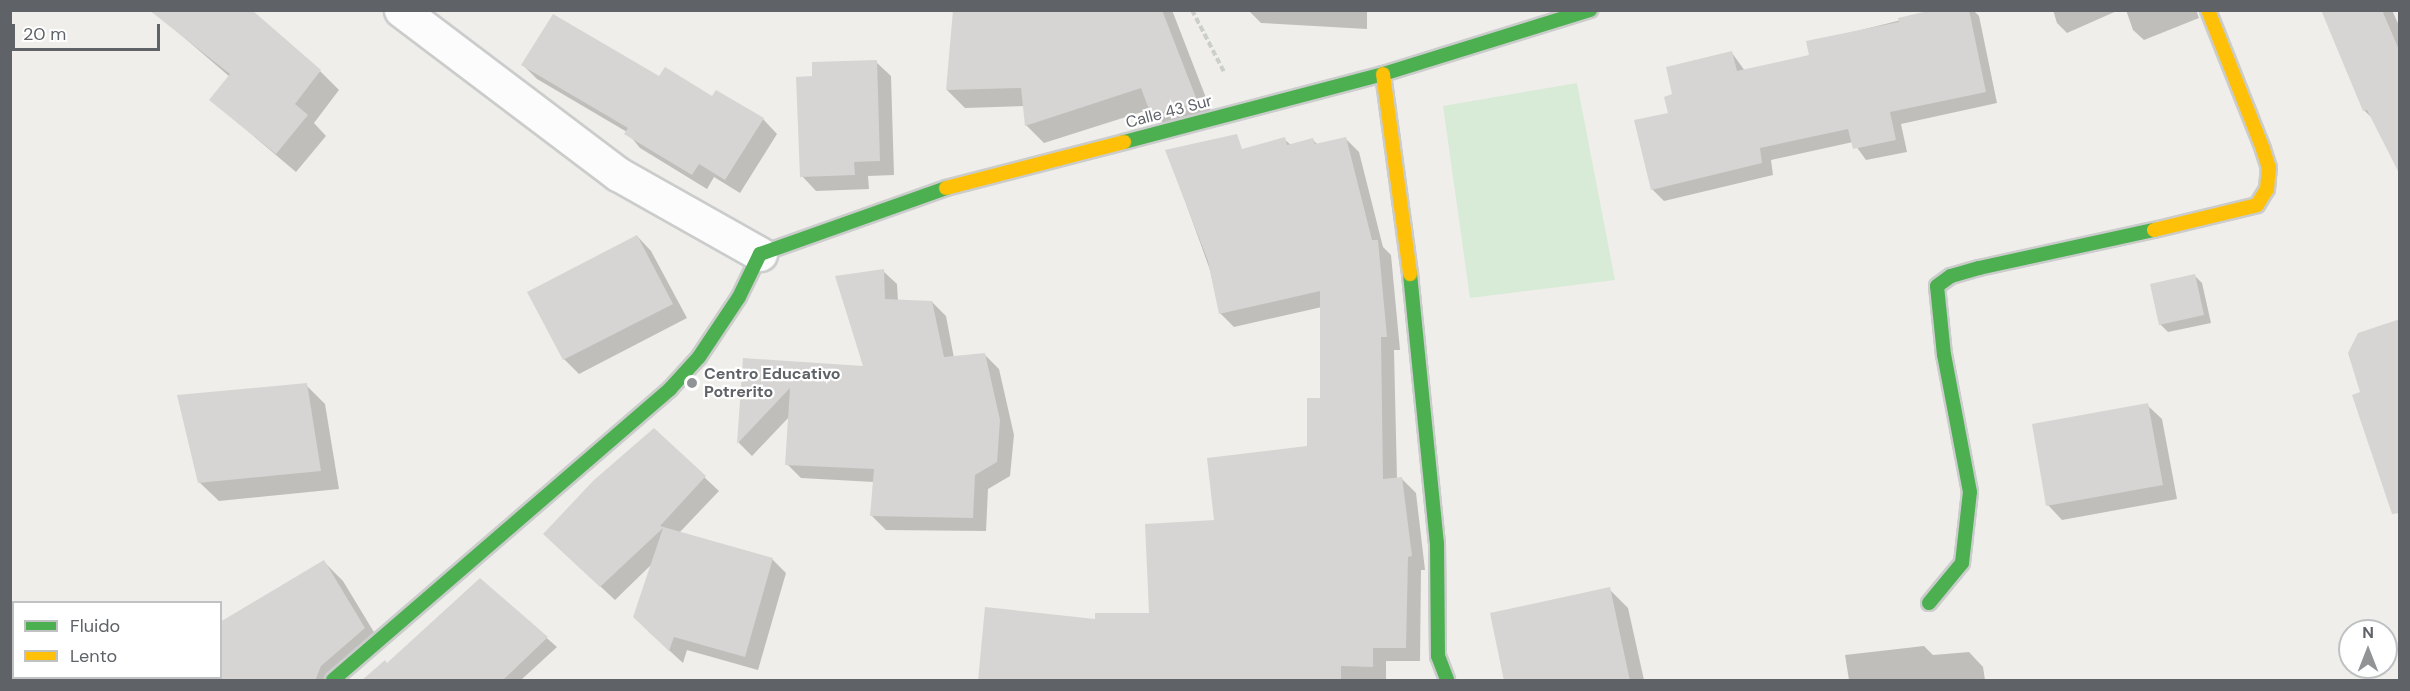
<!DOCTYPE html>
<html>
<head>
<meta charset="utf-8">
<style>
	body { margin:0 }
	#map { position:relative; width:2410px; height:691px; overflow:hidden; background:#efeeea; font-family:"DM Sans",sans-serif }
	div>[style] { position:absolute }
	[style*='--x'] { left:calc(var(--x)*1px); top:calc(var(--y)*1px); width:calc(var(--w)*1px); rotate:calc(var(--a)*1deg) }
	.green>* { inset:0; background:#d8ebd6 }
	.shadow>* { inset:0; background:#0003 }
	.building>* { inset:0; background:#d6d5d3 }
	.path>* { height:4px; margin-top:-2px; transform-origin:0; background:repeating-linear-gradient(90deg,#cacfcc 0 6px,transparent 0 9px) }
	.roads { filter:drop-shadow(2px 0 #cbcccc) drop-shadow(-2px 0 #cbcccc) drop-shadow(0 2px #cbcccc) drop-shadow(0 -2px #cbcccc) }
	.street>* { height:33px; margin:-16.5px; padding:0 16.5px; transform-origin:16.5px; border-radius:16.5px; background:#fdfcfc }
	.fast>* { height:14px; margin:-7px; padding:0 7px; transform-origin:7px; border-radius:7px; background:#4caf50 }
	.slow>* { height:14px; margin:-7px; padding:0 7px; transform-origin:7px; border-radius:7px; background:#ffc107 }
	.dots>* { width:16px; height:16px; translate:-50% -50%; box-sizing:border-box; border:3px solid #fff; border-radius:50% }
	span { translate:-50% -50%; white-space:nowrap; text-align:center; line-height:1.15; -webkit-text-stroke:4.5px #fff; paint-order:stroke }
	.street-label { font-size:16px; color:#5f6368 }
	.poi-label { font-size:16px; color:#5f6368; font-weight:700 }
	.left { translate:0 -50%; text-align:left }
	.frame { position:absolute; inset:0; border:12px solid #5f6368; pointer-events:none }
	.legend { position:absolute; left:12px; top:601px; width:210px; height:78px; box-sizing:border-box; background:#fff; border:2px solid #bfc1c3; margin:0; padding:8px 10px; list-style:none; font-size:18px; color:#5f6368 }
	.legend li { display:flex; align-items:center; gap:12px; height:30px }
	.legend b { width:30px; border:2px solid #bfc1c3 }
	.north { position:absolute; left:2338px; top:619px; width:60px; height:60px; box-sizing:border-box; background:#fff; border:2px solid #bfc1c3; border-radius:50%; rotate:0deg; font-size:16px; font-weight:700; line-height:24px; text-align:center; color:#5f6368 }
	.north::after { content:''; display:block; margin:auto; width:21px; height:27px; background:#919496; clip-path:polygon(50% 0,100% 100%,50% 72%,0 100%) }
	.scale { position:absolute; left:12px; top:24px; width:148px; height:27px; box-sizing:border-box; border:3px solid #5f6368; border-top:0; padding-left:8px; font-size:18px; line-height:21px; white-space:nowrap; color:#5f6368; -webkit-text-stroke:4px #fff; paint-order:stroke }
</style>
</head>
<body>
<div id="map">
	<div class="green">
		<i style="clip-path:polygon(1577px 83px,1615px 280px,1470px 298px,1443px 106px)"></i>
	</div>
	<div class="shadow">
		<i style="clip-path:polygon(955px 10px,1172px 10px,1215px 121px,1171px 132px,1151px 109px,1044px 143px,1026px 125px,1025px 106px,965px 108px,947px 90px)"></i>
		<i style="clip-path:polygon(1248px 10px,1367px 10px,1367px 29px,1261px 23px)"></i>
		<i style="clip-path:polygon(1942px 10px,1973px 10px,1979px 16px,1997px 103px,1901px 124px,1907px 152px,1866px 160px,1853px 142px,1771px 160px,1773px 175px,1664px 201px,1652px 189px,1674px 95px,1732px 53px,1745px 71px,1810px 57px,1808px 43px)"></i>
		<i style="clip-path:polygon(2053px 10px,2119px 10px,2067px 33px,2057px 23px)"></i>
		<i style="clip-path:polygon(2126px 10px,2196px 10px,2199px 18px,2144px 40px,2133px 30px)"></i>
		<i style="clip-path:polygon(2322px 10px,2392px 10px,2400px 28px,2400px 171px,2373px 119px,2364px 110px)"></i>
		<i style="clip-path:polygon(174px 29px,320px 71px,339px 90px,314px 123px,326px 136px,296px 172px,211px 100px,230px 77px)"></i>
		<i style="clip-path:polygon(876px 62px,891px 76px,894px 175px,868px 176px,869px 189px,816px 191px,802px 176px,814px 77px)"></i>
		<i style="clip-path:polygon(523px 65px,713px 99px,717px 92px,763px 119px,777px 134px,740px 193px,714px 177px,707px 189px,640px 148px,627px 132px,537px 79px)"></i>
		<i style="clip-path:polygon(1345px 138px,1359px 152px,1383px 247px,1391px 255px,1400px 350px,1394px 350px,1397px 479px,1402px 479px,1416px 493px,1425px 570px,1421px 570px,1420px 661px,1386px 661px,1386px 680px,979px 680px,1096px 620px,1150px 614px,1216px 522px,1308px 447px,1322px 399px,1322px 307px,1234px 327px,1220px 313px,1210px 270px,1167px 151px,1212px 140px,1226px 154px,1284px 139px,1291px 145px,1313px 140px,1318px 145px)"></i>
		<i style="clip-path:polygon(637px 236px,651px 251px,687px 318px,579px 374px,564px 359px,529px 293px)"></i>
		<i style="clip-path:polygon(883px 271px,897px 284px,898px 301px,932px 302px,946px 316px,954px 358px,985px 355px,999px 369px,1014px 435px,1010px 476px,988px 489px,986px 531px,886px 530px,872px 516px,874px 482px,801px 478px,787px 464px,790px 416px,752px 456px,739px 443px,744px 360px,865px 367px)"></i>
		<i style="clip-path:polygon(2195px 276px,2202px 283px,2211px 323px,2168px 332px,2160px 324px)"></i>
		<i style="clip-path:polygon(306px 385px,325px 404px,339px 489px,219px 501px,199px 482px)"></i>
		<i style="clip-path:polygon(2147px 405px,2162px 419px,2177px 499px,2062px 520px,2048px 505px)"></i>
		<i style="clip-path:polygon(654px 430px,719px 491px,679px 533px,772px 559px,786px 573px,758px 670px,687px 650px,683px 663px,648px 631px,652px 564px,615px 600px,558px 547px)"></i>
		<i style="clip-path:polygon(324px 562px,343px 581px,383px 647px,345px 680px,144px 680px,142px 678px,220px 678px)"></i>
		<i style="clip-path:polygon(480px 580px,557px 647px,521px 680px,362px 680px,387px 665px)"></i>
		<i style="clip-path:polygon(1609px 589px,1628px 608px,1644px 680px,1506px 680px)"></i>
		<i style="clip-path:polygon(1924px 646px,1933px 655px,1969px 652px,1983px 667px,1985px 680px,1849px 680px,1845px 655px)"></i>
	</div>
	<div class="building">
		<i style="clip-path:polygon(149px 10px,252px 10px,321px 70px,295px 104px,308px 115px,276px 154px,209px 100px,230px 74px)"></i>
		<i style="clip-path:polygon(953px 10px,1162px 10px,1198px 103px,1151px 115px,1141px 88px,1025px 126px,1021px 88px,946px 90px)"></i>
		<i style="clip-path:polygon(1932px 10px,1969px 10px,1986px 92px,1890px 112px,1896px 140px,1853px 149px,1848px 129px,1760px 148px,1762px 163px,1651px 190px,1634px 120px,1668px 113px,1664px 97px,1672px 94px,1666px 67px,1732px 51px,1737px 71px,1809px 55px,1806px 41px,1899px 22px,1898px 18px)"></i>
		<i style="clip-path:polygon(2321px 10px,2382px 10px,2400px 52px,2400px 175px,2367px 110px,2363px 111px)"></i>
		<i style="clip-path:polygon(553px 14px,659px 76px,665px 67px,712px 96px,716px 90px,764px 118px,725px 180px,699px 164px,692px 175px,624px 134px,628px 128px,521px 65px)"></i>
		<i style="clip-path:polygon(877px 60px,880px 161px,854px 162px,855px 175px,800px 177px,796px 77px,812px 76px,812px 62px)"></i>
		<i style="clip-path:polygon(1237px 134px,1242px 149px,1285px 137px,1287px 145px,1313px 138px,1315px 144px,1346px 137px,1372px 240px,1378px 240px,1387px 337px,1381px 337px,1383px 479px,1402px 477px,1412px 556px,1408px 557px,1406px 648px,1373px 648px,1373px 667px,1341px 666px,1341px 681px,978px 681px,985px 607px,1095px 619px,1095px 613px,1149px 613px,1145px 524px,1214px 520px,1207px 458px,1307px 446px,1307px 398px,1320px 398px,1320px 291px,1219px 314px,1208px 261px,1165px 150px)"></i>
		<i style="clip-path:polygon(637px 235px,673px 304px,563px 360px,527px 292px)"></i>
		<i style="clip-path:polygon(884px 269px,885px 299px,932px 301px,944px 357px,985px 353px,1000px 420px,997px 462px,975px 475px,973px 518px,870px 516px,874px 469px,785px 465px,790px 388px,737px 444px,743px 358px,863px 366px,835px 276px)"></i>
		<i style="clip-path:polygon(2195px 274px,2204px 315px,2159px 325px,2150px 284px)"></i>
		<i style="clip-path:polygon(2400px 319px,2400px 513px,2392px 514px,2352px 395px,2360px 392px,2348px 353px,2358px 333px)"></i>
		<i style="clip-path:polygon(307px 383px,321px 471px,198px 483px,177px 395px)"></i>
		<i style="clip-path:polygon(2148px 403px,2163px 485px,2046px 506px,2032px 424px)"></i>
		<i style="clip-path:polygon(654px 428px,706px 476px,660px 526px,773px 558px,745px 657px,674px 637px,669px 651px,633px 617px,663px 528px,600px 587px,543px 534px,594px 480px)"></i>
		<i style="clip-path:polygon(324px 560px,365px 628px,321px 666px,315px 681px,220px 681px,220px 622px)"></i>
		<i style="clip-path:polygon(480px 578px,548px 637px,502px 681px,361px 681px,385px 660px,387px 663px)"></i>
		<i style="clip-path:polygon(1610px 587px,1630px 681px,1504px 681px,1490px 613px)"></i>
	</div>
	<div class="path">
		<i style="--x:1192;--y:10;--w:70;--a:62.7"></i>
	</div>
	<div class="roads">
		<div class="street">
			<i style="--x:401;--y:10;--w:272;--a:37.1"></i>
			<i style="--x:618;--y:174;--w:163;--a:29.4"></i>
		</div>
		<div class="fast">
			<i style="--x:1124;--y:142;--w:268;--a:-14.7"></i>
			<i style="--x:1383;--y:74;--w:217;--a:-17.2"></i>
			<i style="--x:1410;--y:274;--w:270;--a:84.3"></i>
			<i style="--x:1437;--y:543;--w:113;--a:89.5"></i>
			<i style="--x:1438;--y:656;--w:26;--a:69"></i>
			<i style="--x:1929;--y:603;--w:52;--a:-50.5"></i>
			<i style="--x:1962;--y:563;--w:71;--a:-83.6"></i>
			<i style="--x:1970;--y:492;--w:139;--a:-100.7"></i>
			<i style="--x:1944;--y:355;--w:69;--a:-95.8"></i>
			<i style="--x:1937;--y:286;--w:17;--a:-36"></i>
			<i style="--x:1951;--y:276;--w:29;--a:-16"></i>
			<i style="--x:1979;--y:268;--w:179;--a:-12.3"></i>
			<i style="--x:333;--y:680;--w:445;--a:-40.8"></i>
			<i style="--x:670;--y:389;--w:43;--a:-47.8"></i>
			<i style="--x:699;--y:357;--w:72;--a:-56.3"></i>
			<i style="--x:739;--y:297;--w:48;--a:-64"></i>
			<i style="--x:760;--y:254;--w:197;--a:-19.5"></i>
		</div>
		<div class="slow">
			<i style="--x:1383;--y:74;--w:202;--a:82.3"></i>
			<i style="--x:946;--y:188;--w:184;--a:-14.5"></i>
			<i style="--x:2154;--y:230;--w:106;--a:-13.6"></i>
			<i style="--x:2257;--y:205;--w:19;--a:-58"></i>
			<i style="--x:2267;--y:189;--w:21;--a:-85"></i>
			<i style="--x:2269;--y:168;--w:20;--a:-108"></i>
			<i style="--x:2263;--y:149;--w:149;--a:-111.6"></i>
		</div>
	</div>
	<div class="dots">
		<i style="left:692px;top:383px;background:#919496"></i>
	</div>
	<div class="street-label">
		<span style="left:1169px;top:112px;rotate:-15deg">Calle 43 Sur</span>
	</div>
	<div class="poi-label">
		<span class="left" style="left:704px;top:383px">Centro Educativo<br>Potrerito</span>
	</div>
	<div class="frame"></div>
	<ul class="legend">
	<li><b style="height:8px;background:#4caf50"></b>Fluido</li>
	<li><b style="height:8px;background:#ffc107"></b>Lento</li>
	</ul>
	<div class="north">N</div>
	<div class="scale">20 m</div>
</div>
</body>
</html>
